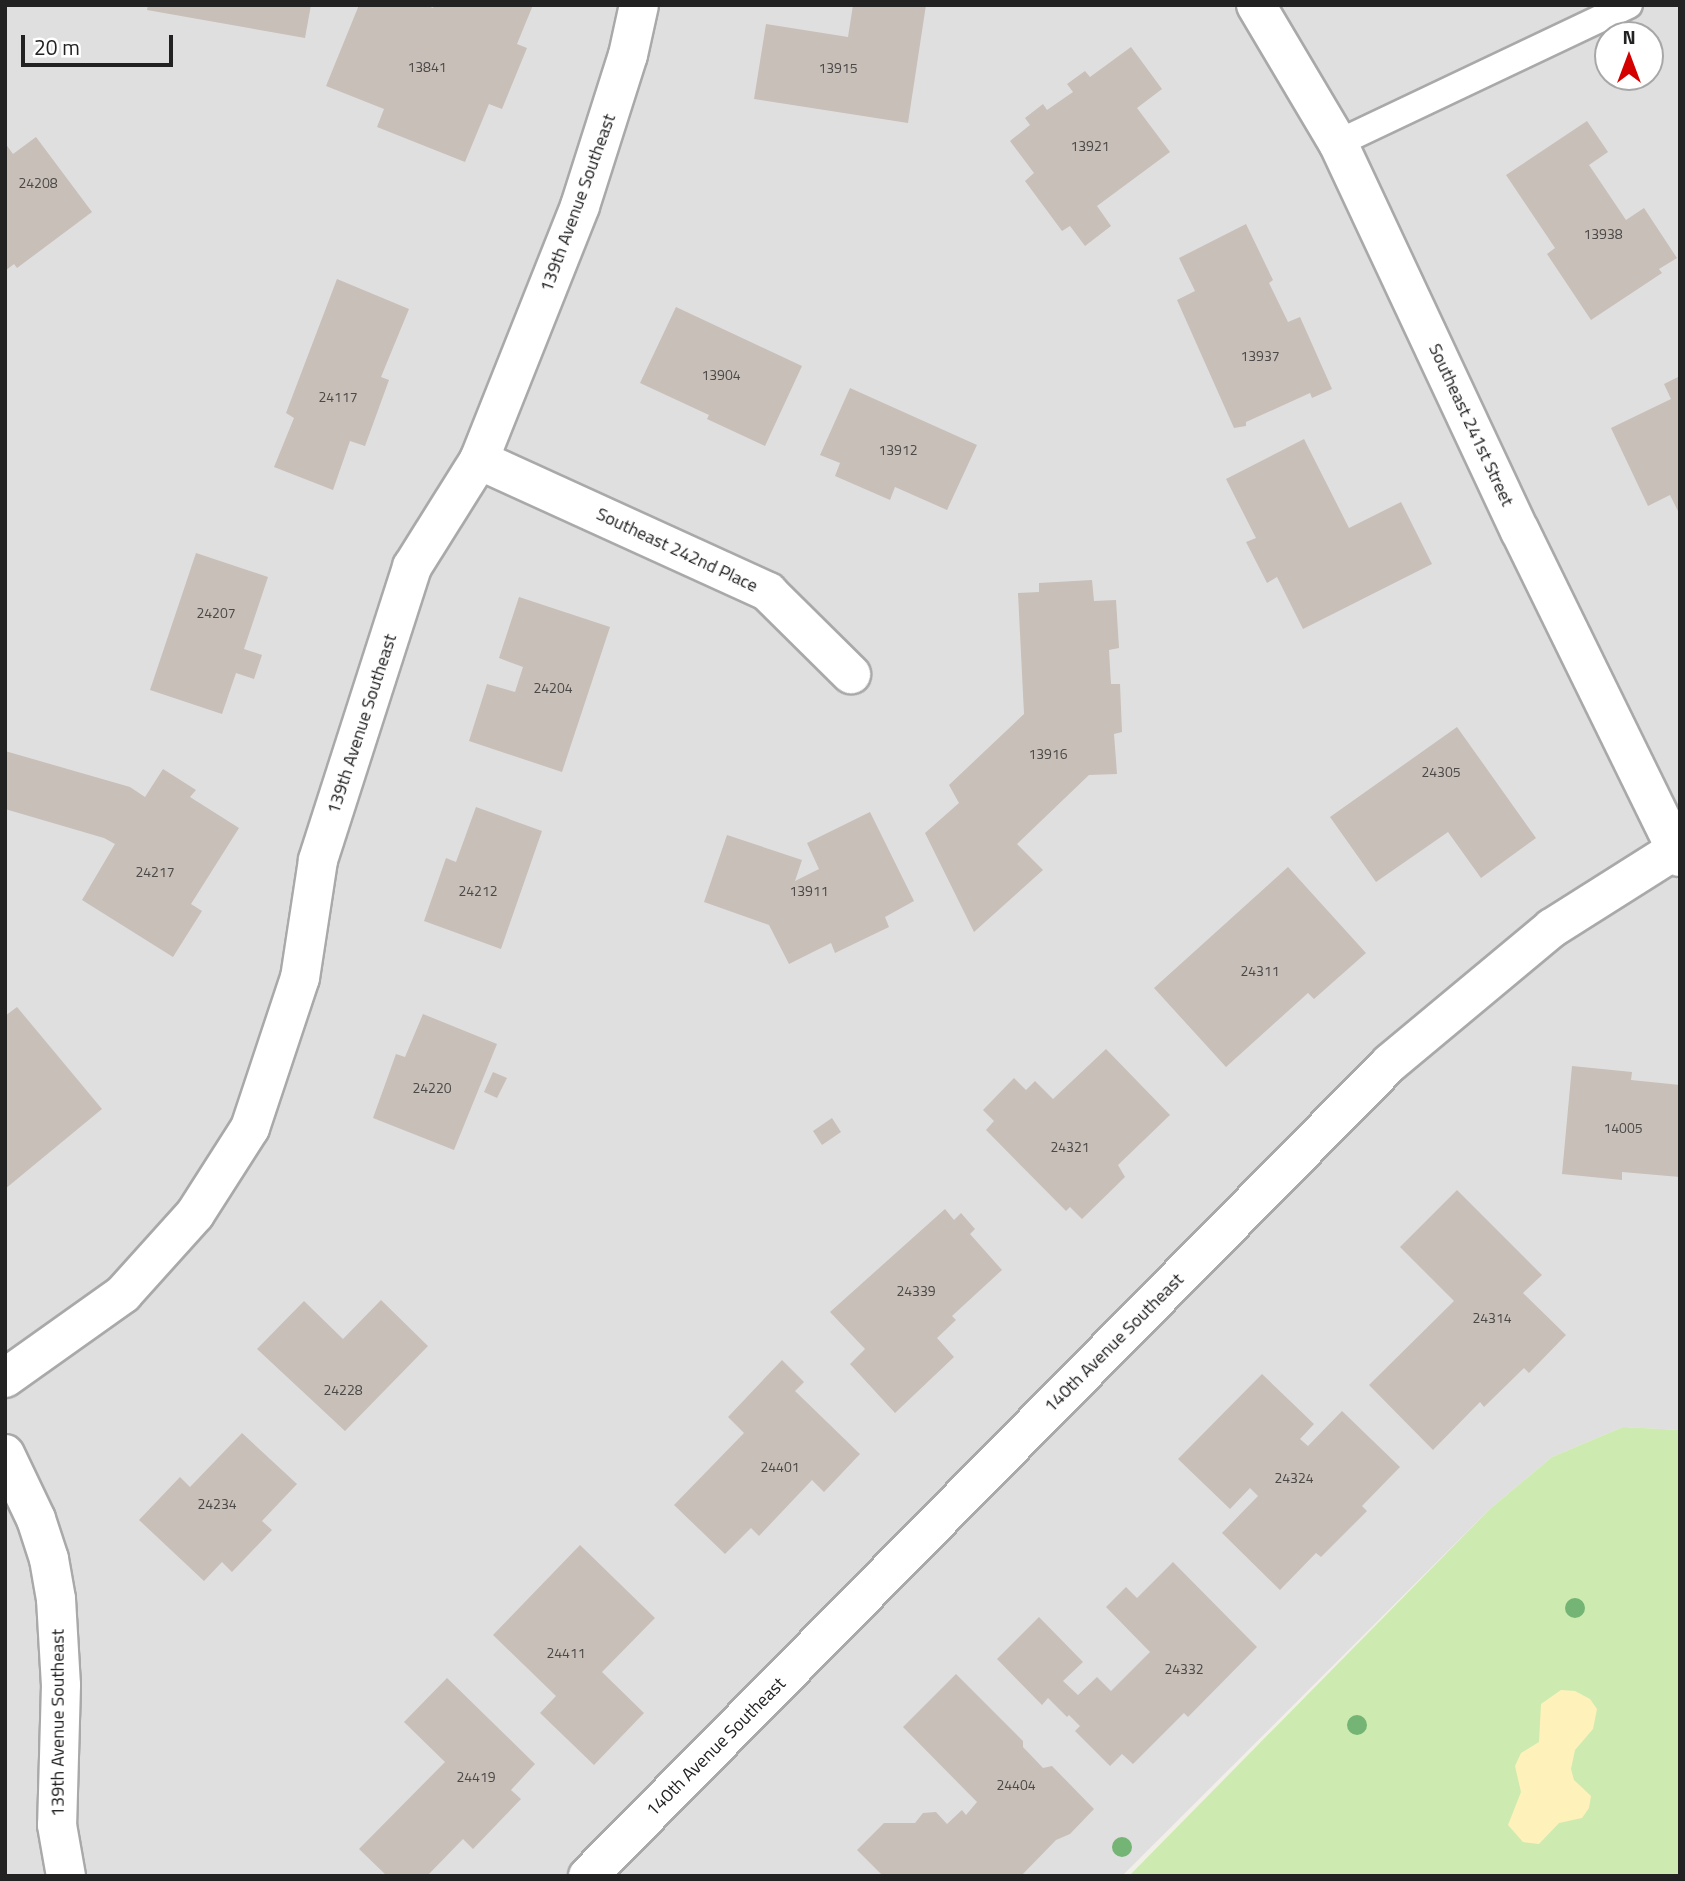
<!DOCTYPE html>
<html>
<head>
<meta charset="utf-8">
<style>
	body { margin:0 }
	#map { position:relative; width:1685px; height:1881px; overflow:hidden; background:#f2efe9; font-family:"Titillium Web",sans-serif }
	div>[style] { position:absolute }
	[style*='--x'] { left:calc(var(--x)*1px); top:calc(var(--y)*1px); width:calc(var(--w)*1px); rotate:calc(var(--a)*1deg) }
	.residential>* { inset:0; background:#e0dfdf }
	.grass>* { inset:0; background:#cdebb0 }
	.sand>* { inset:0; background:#fff1ba }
	.building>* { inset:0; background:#c7bfb8 }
	.roads { filter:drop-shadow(2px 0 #a9a9a9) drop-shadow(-2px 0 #a9a9a9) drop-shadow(0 2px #a9a9a9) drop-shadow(0 -2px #a9a9a9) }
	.service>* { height:26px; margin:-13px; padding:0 13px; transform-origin:13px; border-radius:13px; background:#fff }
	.minor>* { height:38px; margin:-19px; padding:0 19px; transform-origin:19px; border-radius:19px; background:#fff }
	.trees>* { width:20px; height:20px; margin:-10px; border-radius:50%; background:#74b475 }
	span { translate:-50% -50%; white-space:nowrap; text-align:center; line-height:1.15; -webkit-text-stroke:7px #fff; paint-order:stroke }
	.number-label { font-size:14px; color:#4b4948 }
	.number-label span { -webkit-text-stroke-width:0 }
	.street-label { font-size:18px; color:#222 }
	.frame { position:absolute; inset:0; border:7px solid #222; pointer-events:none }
	.north { position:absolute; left:1594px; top:21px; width:70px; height:70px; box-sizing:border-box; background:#fff; border:2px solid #a7a7a7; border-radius:50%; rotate:0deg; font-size:19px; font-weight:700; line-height:28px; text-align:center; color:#222 }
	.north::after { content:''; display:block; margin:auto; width:24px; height:32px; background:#d40000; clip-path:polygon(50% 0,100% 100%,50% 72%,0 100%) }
	.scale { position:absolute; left:21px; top:35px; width:152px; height:32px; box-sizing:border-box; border:4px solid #222; border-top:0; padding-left:9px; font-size:21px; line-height:24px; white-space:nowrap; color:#222; -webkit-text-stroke:5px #fff; paint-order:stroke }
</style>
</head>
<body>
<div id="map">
	<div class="residential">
		<i style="clip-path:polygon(evenodd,5px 5px,1680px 5px,1680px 1430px,1623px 1427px,1552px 1457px,1490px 1509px,1122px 1876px,5px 1876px,5px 5px,1608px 35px,1650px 35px,1650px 77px,1608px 77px,1608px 35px)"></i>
	</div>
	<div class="grass">
		<i style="clip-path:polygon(1623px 1427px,1680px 1430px,1680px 1876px,1129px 1876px,1490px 1509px,1552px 1457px)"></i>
	</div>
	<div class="sand">
		<i style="clip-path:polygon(1561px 1690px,1575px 1691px,1590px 1699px,1597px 1709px,1593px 1729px,1575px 1750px,1571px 1769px,1574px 1780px,1591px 1796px,1589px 1808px,1582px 1818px,1559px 1823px,1539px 1844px,1523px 1842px,1508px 1825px,1521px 1792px,1515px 1766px,1521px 1753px,1539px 1742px,1541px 1704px)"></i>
	</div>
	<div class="building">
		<i style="clip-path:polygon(148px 5px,311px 5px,305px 38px,147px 10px)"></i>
		<i style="clip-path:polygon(359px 5px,425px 5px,433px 8px,434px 5px,533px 5px,517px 44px,527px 48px,502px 109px,489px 104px,465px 162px,377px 127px,384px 109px,326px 86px)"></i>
		<i style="clip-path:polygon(853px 5px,926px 5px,908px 123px,754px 99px,766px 24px,848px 37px)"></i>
		<i style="clip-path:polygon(1131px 47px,1162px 89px,1137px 108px,1170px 152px,1097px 206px,1111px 226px,1085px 246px,1070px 226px,1062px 231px,1025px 181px,1034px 173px,1010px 141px,1030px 125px,1025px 118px,1043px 104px,1047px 110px,1073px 92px,1067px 84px,1085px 71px,1090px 77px)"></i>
		<i style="clip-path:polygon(1587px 121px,1608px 152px,1589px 165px,1626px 220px,1644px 208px,1677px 258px,1659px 269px,1662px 273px,1591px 320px,1547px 254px,1555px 248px,1506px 175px)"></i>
		<i style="clip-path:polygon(36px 137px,92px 212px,17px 268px,14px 264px,5px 271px,5px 143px,13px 154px)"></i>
		<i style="clip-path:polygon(1246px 224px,1273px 280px,1269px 283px,1288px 322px,1300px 317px,1332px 389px,1312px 398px,1310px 393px,1246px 422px,1246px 426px,1234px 428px,1177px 300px,1195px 291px,1179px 258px)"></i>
		<i style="clip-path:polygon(337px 279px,409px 309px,381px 377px,389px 380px,365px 446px,350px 441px,333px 490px,274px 467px,294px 418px,286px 413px)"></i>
		<i style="clip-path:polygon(676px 307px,802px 366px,765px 446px,707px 419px,709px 415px,640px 383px)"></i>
		<i style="clip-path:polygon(1680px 376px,1680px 515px,1670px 495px,1648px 506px,1611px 428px,1671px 399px,1664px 384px)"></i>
		<i style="clip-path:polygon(850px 388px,977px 445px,947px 510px,895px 487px,890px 500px,835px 476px,840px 463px,820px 455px)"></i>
		<i style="clip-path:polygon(1304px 439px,1349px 528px,1401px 502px,1432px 564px,1303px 629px,1277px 577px,1267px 583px,1246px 542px,1256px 538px,1226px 479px)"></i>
		<i style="clip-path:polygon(196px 553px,268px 577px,244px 649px,262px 655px,254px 679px,236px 673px,222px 714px,150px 690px)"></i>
		<i style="clip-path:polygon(1092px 580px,1094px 601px,1116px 600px,1119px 648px,1109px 650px,1111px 684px,1120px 684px,1122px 732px,1114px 734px,1117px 774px,1089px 775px,1017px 844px,1043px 870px,974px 932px,925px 833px,959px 803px,949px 785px,1024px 714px,1018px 593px,1039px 592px,1039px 583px)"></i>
		<i style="clip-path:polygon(519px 597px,610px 627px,562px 772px,469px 741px,487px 684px,515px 692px,523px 667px,499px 658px)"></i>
		<i style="clip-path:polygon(1457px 727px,1536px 838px,1481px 878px,1448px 832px,1376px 882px,1330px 817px)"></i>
		<i style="clip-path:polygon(5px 751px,130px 787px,145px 797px,163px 769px,196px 790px,190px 797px,239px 828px,191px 904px,202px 911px,173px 957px,82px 900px,115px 844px,104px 838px,5px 809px)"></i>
		<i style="clip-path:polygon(476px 807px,542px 831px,501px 949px,424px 921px,446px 858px,456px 862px)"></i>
		<i style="clip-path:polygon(870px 812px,914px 901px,885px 917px,889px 927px,835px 953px,831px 943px,789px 964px,769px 925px,704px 902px,727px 835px,802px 860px,795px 881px,819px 869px,807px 843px)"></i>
		<i style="clip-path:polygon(1288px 867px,1366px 953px,1314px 999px,1308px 993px,1226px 1067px,1154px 988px)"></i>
		<i style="clip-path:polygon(17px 1007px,102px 1109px,5px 1189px,5px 1016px)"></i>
		<i style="clip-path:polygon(423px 1014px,497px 1044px,454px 1150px,373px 1118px,396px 1054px,405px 1057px)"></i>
		<i style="clip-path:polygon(1106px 1049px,1170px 1115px,1118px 1165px,1125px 1177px,1082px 1219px,1070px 1207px,1066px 1211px,986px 1130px,994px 1121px,983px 1110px,1014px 1078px,1026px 1090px,1035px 1081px,1053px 1099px)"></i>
		<i style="clip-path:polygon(1572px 1066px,1632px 1072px,1631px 1080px,1680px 1085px,1680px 1177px,1622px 1172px,1622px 1180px,1562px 1174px)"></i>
		<i style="clip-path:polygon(493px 1072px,507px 1078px,497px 1098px,484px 1092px)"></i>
		<i style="clip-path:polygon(832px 1118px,841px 1132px,822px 1145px,813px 1131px)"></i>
		<i style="clip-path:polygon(1457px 1190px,1542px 1275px,1523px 1293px,1566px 1335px,1529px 1373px,1524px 1368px,1484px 1407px,1480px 1402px,1433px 1450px,1369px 1385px,1454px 1301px,1400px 1247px)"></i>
		<i style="clip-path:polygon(945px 1209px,954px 1220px,961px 1213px,975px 1229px,970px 1234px,1002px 1270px,952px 1316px,956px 1320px,937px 1338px,954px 1357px,895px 1413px,850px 1364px,865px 1349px,830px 1312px)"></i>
		<i style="clip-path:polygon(381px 1300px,428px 1346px,345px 1431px,257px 1349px,304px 1301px,343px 1339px)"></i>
		<i style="clip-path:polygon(782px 1360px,804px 1382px,795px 1391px,860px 1454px,824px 1492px,812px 1480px,759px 1536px,751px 1528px,725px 1554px,674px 1505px,744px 1433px,728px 1417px)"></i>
		<i style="clip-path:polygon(1262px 1374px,1314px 1424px,1300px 1439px,1308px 1446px,1342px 1411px,1400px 1467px,1362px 1506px,1367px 1511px,1321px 1557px,1316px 1553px,1280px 1590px,1222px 1533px,1258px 1496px,1250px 1488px,1230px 1509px,1178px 1459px)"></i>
		<i style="clip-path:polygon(242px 1433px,297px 1484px,262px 1521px,272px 1530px,232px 1572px,222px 1562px,204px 1581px,139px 1520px,180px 1477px,190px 1487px)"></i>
		<i style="clip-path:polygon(580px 1545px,655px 1618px,602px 1672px,644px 1713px,594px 1765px,540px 1713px,556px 1696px,493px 1635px)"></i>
		<i style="clip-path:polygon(1173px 1562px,1257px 1647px,1188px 1717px,1184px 1713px,1133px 1764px,1122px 1754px,1110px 1766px,1075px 1731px,1080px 1726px,1069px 1715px,1067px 1717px,1048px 1698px,1042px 1705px,997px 1659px,1039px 1617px,1083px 1662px,1063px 1681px,1078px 1695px,1097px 1677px,1111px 1691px,1150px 1652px,1106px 1607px,1126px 1587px,1137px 1598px)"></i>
		<i style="clip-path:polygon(956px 1674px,1023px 1741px,1023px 1747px,1043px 1768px,1052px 1766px,1094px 1809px,1070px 1834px,1056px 1840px,1021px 1876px,883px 1876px,857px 1850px,884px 1823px,915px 1823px,923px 1813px,936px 1812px,947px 1824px,962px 1810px,966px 1815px,977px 1802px,903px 1727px)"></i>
		<i style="clip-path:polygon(447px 1678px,535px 1764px,511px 1790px,521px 1799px,473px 1849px,463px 1839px,427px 1876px,387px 1876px,359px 1849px,445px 1762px,404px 1722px)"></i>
	</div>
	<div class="roads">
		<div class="service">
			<i style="--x:1338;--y:143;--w:322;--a:-25.4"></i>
		</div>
		<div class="minor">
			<i style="--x:1256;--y:5;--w:161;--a:59.3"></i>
			<i style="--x:1338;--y:143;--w:429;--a:64.9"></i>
			<i style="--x:1520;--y:531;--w:363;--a:63.9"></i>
			<i style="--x:479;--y:460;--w:318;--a:24.5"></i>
			<i style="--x:768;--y:592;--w:117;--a:44.7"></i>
			<i style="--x:5;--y:1378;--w:145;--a:-35.4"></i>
			<i style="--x:123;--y:1294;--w:108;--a:-48"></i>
			<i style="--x:195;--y:1214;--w:102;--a:-57.4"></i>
			<i style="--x:250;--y:1128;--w:158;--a:-71.6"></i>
			<i style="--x:300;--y:978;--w:119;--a:-81.3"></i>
			<i style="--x:318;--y:860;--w:308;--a:-72.2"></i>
			<i style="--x:412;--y:567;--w:126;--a:-57.9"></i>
			<i style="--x:479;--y:460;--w:273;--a:-68.3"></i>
			<i style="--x:580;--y:206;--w:158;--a:-72.4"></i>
			<i style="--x:628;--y:55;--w:51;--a:-77.6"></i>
			<i style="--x:5;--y:1454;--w:72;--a:64.5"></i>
			<i style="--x:36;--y:1519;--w:42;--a:72"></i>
			<i style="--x:49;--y:1559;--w:41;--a:80.1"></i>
			<i style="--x:56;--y:1599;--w:86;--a:86.7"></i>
			<i style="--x:61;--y:1685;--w:140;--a:91.6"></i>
			<i style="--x:57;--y:1825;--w:52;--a:80"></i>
			<i style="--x:588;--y:1876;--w:1142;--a:-45.39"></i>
			<i style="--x:1390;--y:1063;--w:211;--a:-39.8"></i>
			<i style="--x:1552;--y:928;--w:144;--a:-32.3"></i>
		</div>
	</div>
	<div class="trees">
		<i style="left:1575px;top:1608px"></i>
		<i style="left:1357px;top:1725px"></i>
		<i style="left:1122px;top:1847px"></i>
	</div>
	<div class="number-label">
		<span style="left:427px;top:67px">13841</span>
		<span style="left:838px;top:68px">13915</span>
		<span style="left:1090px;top:146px">13921</span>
		<span style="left:38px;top:183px">24208</span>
		<span style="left:1603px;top:234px">13938</span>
		<span style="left:1260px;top:356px">13937</span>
		<span style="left:721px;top:375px">13904</span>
		<span style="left:338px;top:397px">24117</span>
		<span style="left:898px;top:450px">13912</span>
		<span style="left:216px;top:613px">24207</span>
		<span style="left:553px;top:688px">24204</span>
		<span style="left:1048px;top:754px">13916</span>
		<span style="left:1441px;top:772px">24305</span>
		<span style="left:155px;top:872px">24217</span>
		<span style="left:478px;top:891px">24212</span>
		<span style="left:809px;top:891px">13911</span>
		<span style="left:1260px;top:971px">24311</span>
		<span style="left:432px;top:1088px">24220</span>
		<span style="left:1623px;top:1128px">14005</span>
		<span style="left:1070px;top:1147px">24321</span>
		<span style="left:916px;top:1291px">24339</span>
		<span style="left:1492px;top:1318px">24314</span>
		<span style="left:343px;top:1390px">24228</span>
		<span style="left:780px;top:1467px">24401</span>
		<span style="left:1294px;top:1478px">24324</span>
		<span style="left:217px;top:1504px">24234</span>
		<span style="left:566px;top:1653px">24411</span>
		<span style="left:1184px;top:1669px">24332</span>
		<span style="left:476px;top:1777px">24419</span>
		<span style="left:1016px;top:1785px">24404</span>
	</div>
	<div class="street-label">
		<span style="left:578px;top:203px;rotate:-70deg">139th Avenue Southeast</span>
		<span style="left:1471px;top:425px;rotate:65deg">Southeast 241st Street</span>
		<span style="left:677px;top:550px;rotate:25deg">Southeast 242nd Place</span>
		<span style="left:362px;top:724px;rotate:-72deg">139th Avenue Southeast</span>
		<span style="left:1114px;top:1343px;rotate:-45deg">140th Avenue Southeast</span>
		<span style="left:58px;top:1723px;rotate:-90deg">139th Avenue Southeast</span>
		<span style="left:716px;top:1747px;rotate:-45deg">140th Avenue Southeast</span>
	</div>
	<div class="frame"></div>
	<div class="north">N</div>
	<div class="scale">20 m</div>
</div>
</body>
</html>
